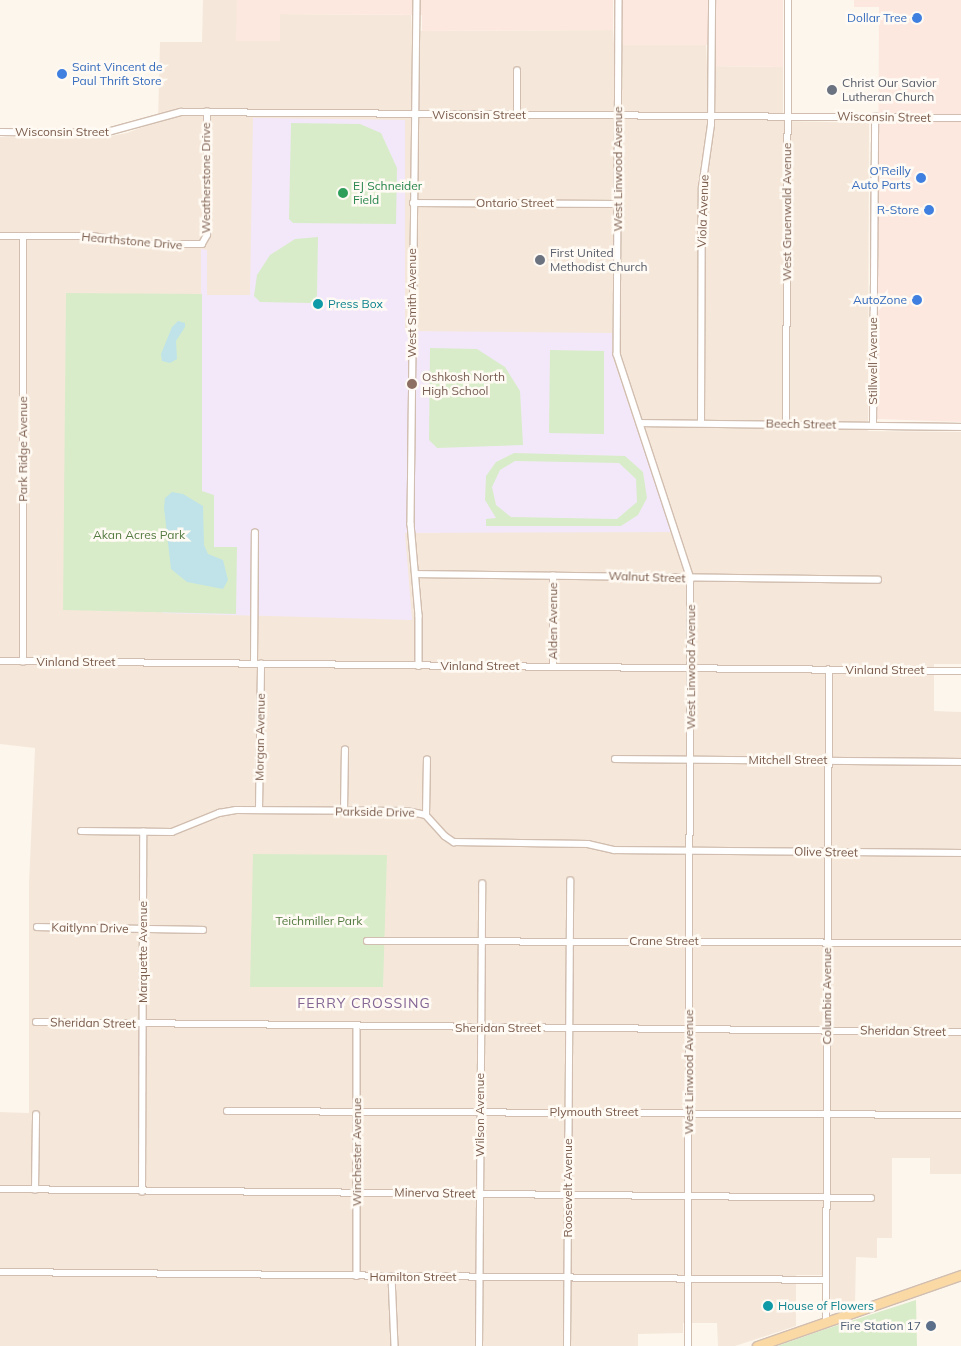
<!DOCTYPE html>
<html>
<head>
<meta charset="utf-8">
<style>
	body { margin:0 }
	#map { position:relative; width:961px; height:1346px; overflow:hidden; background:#fdf6ec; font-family:Mulish,sans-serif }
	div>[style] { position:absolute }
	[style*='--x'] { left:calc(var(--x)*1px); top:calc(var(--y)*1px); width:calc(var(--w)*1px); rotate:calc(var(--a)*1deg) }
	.residential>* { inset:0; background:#f5e8da }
	.commercial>* { inset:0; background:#fde8e0 }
	.education>* { inset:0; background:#f3e8fa }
	.green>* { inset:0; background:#d8ecc9 }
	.water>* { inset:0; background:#bfe3e8 }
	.roads { filter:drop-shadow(1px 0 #d1beb0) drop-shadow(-1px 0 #d1beb0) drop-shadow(0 1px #d1beb0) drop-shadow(0 -1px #d1beb0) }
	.street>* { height:5.5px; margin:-2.75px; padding:0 2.75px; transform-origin:2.75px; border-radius:2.75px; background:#fff }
	.primary>* { height:9px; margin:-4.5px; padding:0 4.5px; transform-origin:4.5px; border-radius:4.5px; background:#fbd9a5 }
	.dots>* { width:14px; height:14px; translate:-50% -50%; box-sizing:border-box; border:2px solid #fffaf3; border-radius:50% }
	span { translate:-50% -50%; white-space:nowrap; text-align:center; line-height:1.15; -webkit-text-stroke:5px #fffaf3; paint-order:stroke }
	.shop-label { font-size:12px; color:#366cbe }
	.right { translate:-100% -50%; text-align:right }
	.left { translate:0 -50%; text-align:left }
	.worship-label { font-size:12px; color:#5b616d }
	.street-label { font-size:12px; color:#7a5c4d }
	.leisure-label { font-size:12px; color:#27864d }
	.culture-label { font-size:12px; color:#0d838f }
	.education-label { font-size:12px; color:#785e54 }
	.park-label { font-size:12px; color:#537a41 }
	.service-label { font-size:12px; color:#4e5e75 }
	.neighbourhood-label { font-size:14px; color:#846695; letter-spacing:1px }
</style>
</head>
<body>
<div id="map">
	<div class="residential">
		<i style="clip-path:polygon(203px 0,237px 0,237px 41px,280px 41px,280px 14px,411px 15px,412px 31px,613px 30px,614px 44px,706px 45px,707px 66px,783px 67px,783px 121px,869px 123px,868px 431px,961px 432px,961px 664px,934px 664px,934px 711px,961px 712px,961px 1174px,930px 1174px,930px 1158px,892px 1158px,892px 1238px,877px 1238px,877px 1258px,856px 1257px,855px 1305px,831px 1310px,829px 1275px,796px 1275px,796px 1326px,735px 1346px,718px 1346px,717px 1323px,683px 1323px,683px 1333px,638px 1334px,638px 1346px,0 1346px,0 1112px,29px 1113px,29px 884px,35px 748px,0 744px,0 137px,101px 138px,127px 133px,158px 121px,160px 42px,202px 42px)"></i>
	</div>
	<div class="commercial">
		<i style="clip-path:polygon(237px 0,613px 0,613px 30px,422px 31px,422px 15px,280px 14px,280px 41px,236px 41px)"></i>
		<i style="clip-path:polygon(623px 0,783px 0,783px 67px,716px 66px,715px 45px,623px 45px)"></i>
		<i style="clip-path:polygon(854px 0,961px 0,961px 422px,877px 419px,879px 7px,854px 7px)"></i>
	</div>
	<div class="education">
		<i style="clip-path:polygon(253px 118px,405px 120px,405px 331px,612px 333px,613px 358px,671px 532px,405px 533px,412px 620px,162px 613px,202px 491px,201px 249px,207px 250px,207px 295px,250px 295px)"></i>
	</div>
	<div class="green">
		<i style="clip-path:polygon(291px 123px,360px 124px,381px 133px,397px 168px,396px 224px,293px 223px,289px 219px)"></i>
		<i style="clip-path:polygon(318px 237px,317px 296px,310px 303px,260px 302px,254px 296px,257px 275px,270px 255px,295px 239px)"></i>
		<i style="clip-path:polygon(66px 293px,202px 294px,202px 491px,214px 495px,214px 547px,237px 547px,236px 614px,63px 610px)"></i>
		<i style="clip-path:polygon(430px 348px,477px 349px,505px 367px,520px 391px,523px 445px,437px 448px,429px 440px)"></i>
		<i style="clip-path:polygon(550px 350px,604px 351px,604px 434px,549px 433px)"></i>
		<i style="clip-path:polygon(evenodd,514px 453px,625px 456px,643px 472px,647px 498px,638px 515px,621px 526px,486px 526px,486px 519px,496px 518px,485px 500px,486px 476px,496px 462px,514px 453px,515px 461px,619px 463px,636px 479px,637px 502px,617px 519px,511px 517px,496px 505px,492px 487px,500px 470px,515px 461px)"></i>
		<i style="clip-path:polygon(253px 854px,387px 855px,383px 987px,250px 987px)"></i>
		<i style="clip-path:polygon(916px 1300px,917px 1346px,777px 1346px,823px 1330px)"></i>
	</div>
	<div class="water">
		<i style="clip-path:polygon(178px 321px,185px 323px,185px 327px,176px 341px,177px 359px,170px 363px,162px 361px,161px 354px,172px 327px)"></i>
		<i style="clip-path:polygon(172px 492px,183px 494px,203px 506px,204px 545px,208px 554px,223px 560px,228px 580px,223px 589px,187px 582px,171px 569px,164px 508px,165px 498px)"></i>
	</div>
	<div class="roads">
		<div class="street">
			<i style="--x:417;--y:0;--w:524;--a:90.66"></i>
			<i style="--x:411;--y:524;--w:92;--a:85"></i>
			<i style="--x:419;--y:616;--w:50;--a:90"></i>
			<i style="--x:619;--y:0;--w:354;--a:90.3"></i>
			<i style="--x:617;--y:354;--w:237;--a:71.8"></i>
			<i style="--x:691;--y:579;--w:767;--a:90.22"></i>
			<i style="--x:517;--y:115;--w:44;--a:-90"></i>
			<i style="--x:0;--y:132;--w:104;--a:0.6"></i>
			<i style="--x:104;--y:133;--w:80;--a:-15.3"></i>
			<i style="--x:181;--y:112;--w:780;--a:0.44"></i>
			<i style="--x:413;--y:203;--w:204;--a:0.3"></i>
			<i style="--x:0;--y:236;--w:92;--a:0"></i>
			<i style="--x:92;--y:236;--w:57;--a:8.1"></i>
			<i style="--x:148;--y:244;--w:54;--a:0"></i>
			<i style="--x:202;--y:244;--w:10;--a:-61"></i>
			<i style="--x:207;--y:235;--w:123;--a:-90"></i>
			<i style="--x:640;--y:423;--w:321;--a:0.7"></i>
			<i style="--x:701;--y:423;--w:235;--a:-89.8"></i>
			<i style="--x:702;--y:188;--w:64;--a:-81.9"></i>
			<i style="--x:711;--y:125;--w:125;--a:-89.5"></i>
			<i style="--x:786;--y:424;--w:424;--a:-89.7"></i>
			<i style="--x:873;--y:425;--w:308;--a:-89.6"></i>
			<i style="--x:415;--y:574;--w:463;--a:0.7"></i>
			<i style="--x:0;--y:661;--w:961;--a:0.6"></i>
			<i style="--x:23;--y:662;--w:425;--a:-90"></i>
			<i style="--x:254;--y:664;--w:131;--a:-89.6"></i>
			<i style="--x:553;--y:666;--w:90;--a:-90"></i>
			<i style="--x:615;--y:759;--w:346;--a:0.5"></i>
			<i style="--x:259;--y:810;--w:146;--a:-89.2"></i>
			<i style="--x:344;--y:811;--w:61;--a:-89.1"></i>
			<i style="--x:426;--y:815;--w:55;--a:-89"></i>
			<i style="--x:81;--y:831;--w:91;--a:0.6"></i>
			<i style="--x:172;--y:832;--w:51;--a:-22"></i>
			<i style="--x:219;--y:813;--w:17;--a:-10"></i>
			<i style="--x:236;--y:810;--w:171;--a:0.3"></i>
			<i style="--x:407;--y:811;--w:19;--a:12"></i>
			<i style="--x:426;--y:815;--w:28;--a:48"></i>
			<i style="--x:445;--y:836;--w:11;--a:34"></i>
			<i style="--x:454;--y:842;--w:134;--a:0.9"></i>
			<i style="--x:588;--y:844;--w:27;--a:13"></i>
			<i style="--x:614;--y:850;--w:347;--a:0.5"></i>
			<i style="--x:37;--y:927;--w:166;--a:1"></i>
			<i style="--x:367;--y:941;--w:594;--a:0.19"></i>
			<i style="--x:36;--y:1022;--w:925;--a:0.62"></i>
			<i style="--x:357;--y:1027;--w:249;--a:90"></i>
			<i style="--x:227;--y:1111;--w:734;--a:0.31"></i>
			<i style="--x:0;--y:1189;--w:871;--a:0.59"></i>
			<i style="--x:35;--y:1190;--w:75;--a:-89.2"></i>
			<i style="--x:142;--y:1192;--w:360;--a:-89.8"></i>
			<i style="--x:0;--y:1272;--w:826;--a:0.55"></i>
			<i style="--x:392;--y:1277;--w:69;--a:87.5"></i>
			<i style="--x:826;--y:1322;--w:652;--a:-89.74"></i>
			<i style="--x:479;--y:1346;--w:462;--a:-89.6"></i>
			<i style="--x:567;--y:1346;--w:465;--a:-89.6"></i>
		</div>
		<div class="primary">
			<i style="--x:757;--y:1346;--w:216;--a:-19.2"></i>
		</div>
	</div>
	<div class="dots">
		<i style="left:917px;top:18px;background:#3f7fe0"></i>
		<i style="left:62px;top:74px;background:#3f7fe0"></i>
		<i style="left:832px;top:90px;background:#6b7280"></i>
		<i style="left:921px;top:178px;background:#3f7fe0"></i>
		<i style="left:343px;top:193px;background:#2e9e5b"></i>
		<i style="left:929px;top:210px;background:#3f7fe0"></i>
		<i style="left:540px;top:260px;background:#6b7280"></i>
		<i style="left:917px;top:300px;background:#3f7fe0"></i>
		<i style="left:318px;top:304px;background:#0f9aa8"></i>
		<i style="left:412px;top:384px;background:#8d6e63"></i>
		<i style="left:768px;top:1306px;background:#0f9aa8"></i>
		<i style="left:931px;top:1326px;background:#5c6f8a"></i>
	</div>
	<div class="shop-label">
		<span class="right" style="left:907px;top:18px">Dollar Tree</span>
		<span class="left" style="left:72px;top:74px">Saint Vincent de<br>Paul Thrift Store</span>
		<span class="right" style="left:911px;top:178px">O'Reilly<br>Auto Parts</span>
		<span class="right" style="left:919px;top:210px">R-Store</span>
		<span class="right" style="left:907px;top:300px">AutoZone</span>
	</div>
	<div class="worship-label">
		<span class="left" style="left:842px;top:90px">Christ Our Savior<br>Lutheran Church</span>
		<span class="left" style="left:550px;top:260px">First United<br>Methodist Church</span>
	</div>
	<div class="street-label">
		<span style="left:479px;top:115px">Wisconsin Street</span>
		<span style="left:884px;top:117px;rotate:1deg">Wisconsin Street</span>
		<span style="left:62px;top:132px">Wisconsin Street</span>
		<span style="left:618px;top:169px;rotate:-90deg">West Linwood Avenue</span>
		<span style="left:206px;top:178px;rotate:-90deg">Weatherstone Drive</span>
		<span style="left:515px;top:203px">Ontario Street</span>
		<span style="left:703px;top:211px;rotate:-88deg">Viola Avenue</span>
		<span style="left:787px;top:212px;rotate:-90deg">West Gruenwald Avenue</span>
		<span style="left:132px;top:241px;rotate:5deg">Hearthstone Drive</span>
		<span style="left:412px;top:303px;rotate:-90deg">West Smith Avenue</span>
		<span style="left:873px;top:361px;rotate:-90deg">Stillwell Avenue</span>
		<span style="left:801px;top:424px;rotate:1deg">Beech Street</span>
		<span style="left:23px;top:449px;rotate:-90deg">Park Ridge Avenue</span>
		<span style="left:647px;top:577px;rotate:2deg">Walnut Street</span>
		<span style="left:553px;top:621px;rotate:-90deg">Alden Avenue</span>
		<span style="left:76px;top:662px">Vinland Street</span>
		<span style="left:480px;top:666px">Vinland Street</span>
		<span style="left:691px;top:667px;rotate:-90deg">West Linwood Avenue</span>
		<span style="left:885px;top:670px">Vinland Street</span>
		<span style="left:260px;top:737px;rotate:-89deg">Morgan Avenue</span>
		<span style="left:788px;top:760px">Mitchell Street</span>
		<span style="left:375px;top:812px;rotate:1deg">Parkside Drive</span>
		<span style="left:826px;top:852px;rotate:1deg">Olive Street</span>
		<span style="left:90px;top:928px;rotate:1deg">Kaitlynn Drive</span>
		<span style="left:664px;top:941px">Crane Street</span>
		<span style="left:143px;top:952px;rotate:-90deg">Marquette Avenue</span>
		<span style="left:827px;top:996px;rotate:-90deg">Columbia Avenue</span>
		<span style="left:93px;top:1023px;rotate:1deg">Sheridan Street</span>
		<span style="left:498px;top:1028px">Sheridan Street</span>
		<span style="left:903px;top:1031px;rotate:1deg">Sheridan Street</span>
		<span style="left:689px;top:1072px;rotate:-90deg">West Linwood Avenue</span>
		<span style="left:594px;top:1112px">Plymouth Street</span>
		<span style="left:480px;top:1115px;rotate:-90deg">Wilson Avenue</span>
		<span style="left:357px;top:1152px;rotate:-90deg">Winchester Avenue</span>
		<span style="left:568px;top:1188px;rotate:-90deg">Roosevelt Avenue</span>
		<span style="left:435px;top:1193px;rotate:1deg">Minerva Street</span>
		<span style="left:413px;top:1277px">Hamilton Street</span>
	</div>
	<div class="leisure-label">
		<span class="left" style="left:353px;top:193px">EJ Schneider<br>Field</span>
	</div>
	<div class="culture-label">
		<span class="left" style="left:328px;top:304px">Press Box</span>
		<span class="left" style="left:778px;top:1306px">House of Flowers</span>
	</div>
	<div class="education-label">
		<span class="left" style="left:422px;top:384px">Oshkosh North<br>High School</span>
	</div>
	<div class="park-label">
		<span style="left:139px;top:535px">Akan Acres Park</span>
		<span style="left:319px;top:921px">Teichmiller Park</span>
	</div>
	<div class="service-label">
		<span class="right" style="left:921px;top:1326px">Fire Station 17</span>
	</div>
	<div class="neighbourhood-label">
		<span style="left:364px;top:1003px">FERRY CROSSING</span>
	</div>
</div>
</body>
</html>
